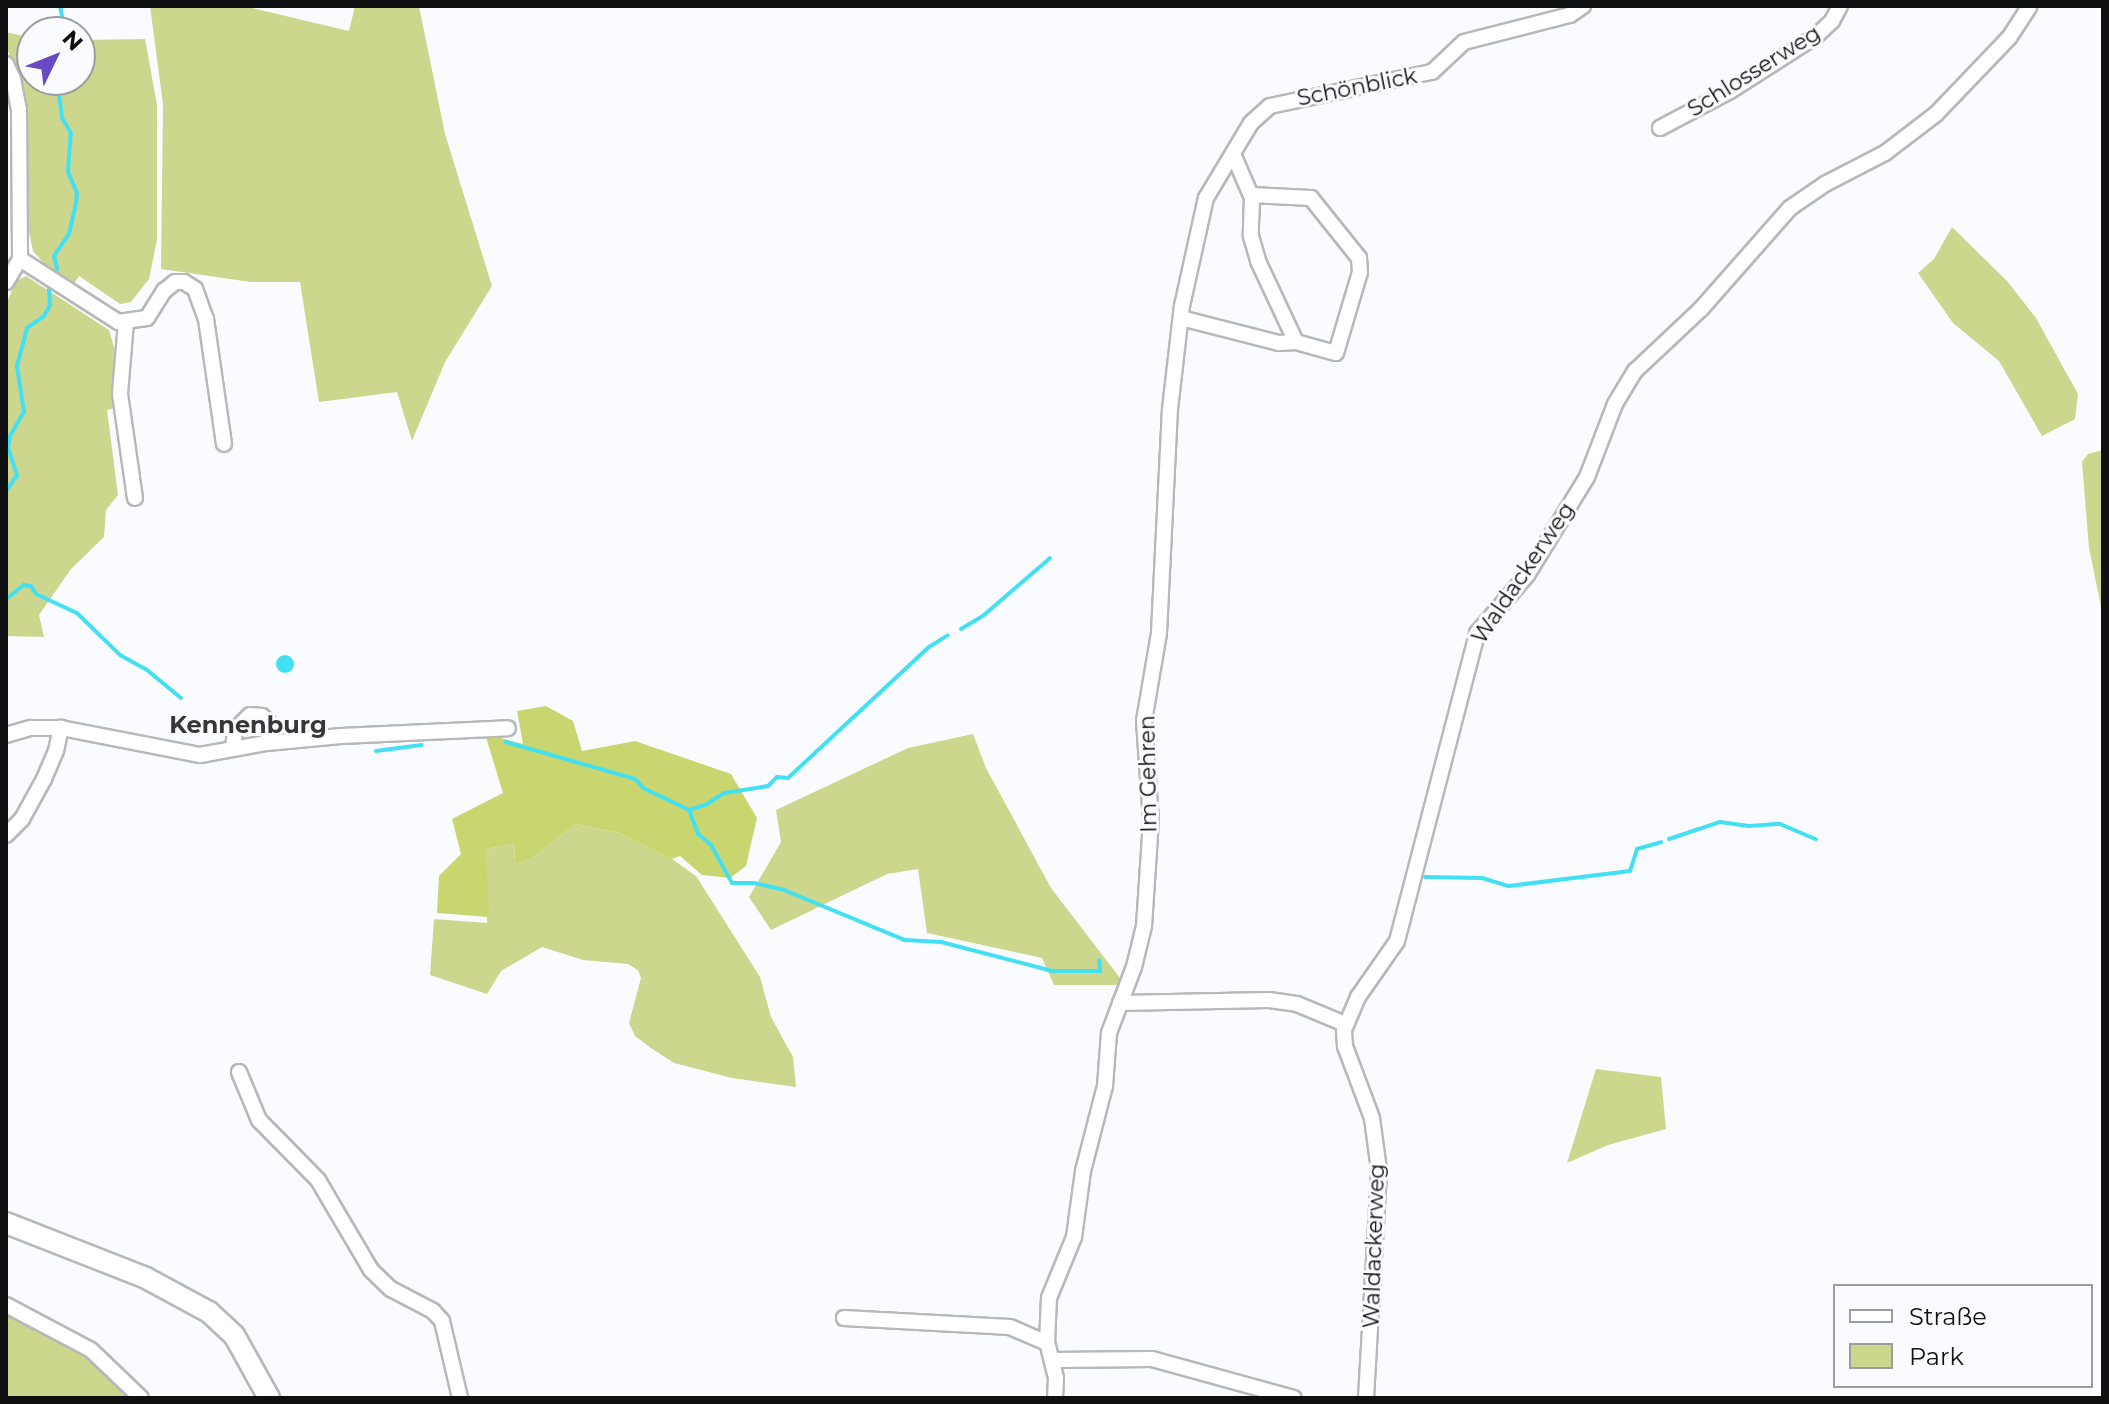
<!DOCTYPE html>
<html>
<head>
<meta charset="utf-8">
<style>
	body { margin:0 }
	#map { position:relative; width:2109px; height:1404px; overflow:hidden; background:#fafbfe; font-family:Montserrat,sans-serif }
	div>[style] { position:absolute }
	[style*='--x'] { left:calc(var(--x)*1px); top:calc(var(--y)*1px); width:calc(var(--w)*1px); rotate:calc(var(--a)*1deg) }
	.green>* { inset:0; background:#ccd68d }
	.forest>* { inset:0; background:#c9d56e }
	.water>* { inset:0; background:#42e0f2 }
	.round { border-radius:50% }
	.stream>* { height:4px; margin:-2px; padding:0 2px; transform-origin:2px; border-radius:2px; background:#42e0f2 }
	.roads { filter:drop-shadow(2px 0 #b7b8bb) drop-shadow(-2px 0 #b7b8bb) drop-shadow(0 2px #b7b8bb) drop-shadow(0 -2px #b7b8bb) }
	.street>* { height:14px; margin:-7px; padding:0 7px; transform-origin:7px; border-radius:7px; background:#fff }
	.secondary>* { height:20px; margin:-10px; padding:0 10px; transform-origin:10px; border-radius:10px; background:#fff }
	span { translate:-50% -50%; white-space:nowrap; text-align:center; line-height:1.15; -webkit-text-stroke:6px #fafbfe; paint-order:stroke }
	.street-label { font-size:22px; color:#0f1011 }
	.neighbourhood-label { font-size:24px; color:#353739; font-weight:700 }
	.frame { position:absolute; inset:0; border:8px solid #0f1011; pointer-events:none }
	.legend { position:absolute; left:1833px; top:1284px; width:260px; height:104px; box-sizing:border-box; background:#fafbfe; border:2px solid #9c9d9f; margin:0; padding:10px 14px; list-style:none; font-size:24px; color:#0f1011 }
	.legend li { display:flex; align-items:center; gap:16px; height:40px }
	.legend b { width:40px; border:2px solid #9c9d9f }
	.north { position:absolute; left:16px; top:16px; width:80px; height:80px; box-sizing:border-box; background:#fafbfe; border:2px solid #9c9d9f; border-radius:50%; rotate:47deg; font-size:22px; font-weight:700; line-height:32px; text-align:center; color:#0f1011 }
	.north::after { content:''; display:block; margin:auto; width:28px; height:36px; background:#684ac3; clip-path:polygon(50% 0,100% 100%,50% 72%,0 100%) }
</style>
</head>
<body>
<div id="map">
	<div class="green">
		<i style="clip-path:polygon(150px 6px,243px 6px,349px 31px,355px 6px,419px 6px,445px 134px,492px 286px,445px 362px,412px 441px,397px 392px,319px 402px,300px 282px,251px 282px,161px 269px,163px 104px)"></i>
		<i style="clip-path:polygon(6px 32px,32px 38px,32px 80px,80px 80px,80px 40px,145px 39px,157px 105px,157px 240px,149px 279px,131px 302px,120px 304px,79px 276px,73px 285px,49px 269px,33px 251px,27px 223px,28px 115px,26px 96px,6px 46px)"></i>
		<i style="clip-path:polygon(1952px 227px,2008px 282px,2036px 318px,2078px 394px,2075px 419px,2042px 436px,1999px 361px,1953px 323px,1918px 273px,1934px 259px)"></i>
		<i style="clip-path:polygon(26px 276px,109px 330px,114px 347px,116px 408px,107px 410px,118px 495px,106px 510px,104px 537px,71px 569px,39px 615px,44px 637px,6px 636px,6px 304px,16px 281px)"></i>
		<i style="clip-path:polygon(2103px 450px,2103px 616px,2089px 548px,2082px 462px,2088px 454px)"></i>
		<i style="clip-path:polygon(973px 734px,986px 768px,1051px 888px,1120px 978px,1118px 985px,1054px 985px,1042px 958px,927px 933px,918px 869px,887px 874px,771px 930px,749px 897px,781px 842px,776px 810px,908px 748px)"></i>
		<i style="clip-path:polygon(575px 824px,620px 833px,672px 859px,696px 876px,760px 977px,771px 1017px,793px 1057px,796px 1087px,732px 1078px,674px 1063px,651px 1048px,635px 1036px,629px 1023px,641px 978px,638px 970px,628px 964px,583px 960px,542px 947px,501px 971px,487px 994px,430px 975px,434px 919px,487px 923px,486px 849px,514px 844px,515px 864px,530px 860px)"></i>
		<i style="clip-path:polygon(1596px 1069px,1661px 1077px,1666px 1129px,1608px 1145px,1567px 1163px)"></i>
		<i style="clip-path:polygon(6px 1308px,89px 1352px,137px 1398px,6px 1398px)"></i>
	</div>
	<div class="forest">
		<i style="clip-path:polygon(546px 706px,573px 721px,582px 751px,635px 741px,731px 774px,757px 818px,746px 866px,730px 878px,702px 875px,680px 856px,672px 859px,620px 833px,575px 824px,530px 860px,515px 864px,514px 844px,486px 849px,489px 917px,437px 913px,439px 876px,461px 854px,452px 819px,503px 793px,485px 734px,523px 744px,517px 711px)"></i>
	</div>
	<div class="water">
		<i class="round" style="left:276px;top:655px;width:18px;height:18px"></i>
	</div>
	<div class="stream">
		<i style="--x:60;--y:6;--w:26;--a:79"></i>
		<i style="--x:6;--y:491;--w:19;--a:-55"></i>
		<i style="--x:17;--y:475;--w:28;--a:-108"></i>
		<i style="--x:8;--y:448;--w:12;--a:-81"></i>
		<i style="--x:10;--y:436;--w:28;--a:-60"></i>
		<i style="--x:24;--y:412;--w:47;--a:-98.7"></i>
		<i style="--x:17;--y:366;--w:39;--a:-75"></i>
		<i style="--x:27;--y:328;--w:21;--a:-35"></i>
		<i style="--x:44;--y:316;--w:13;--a:-61"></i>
		<i style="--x:50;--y:305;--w:15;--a:-94"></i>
		<i style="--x:49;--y:290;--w:23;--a:-70"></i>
		<i style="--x:57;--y:268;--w:12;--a:-104"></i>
		<i style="--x:54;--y:256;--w:27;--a:-56"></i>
		<i style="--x:69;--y:234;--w:32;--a:-77"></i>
		<i style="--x:76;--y:203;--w:10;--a:-84"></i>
		<i style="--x:77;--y:193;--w:23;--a:-113"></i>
		<i style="--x:68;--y:172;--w:39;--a:-86"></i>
		<i style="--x:71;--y:133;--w:17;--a:-121"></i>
		<i style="--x:62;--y:118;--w:38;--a:-97"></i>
		<i style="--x:6;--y:599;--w:23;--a:-38"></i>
		<i style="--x:24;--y:585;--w:7;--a:8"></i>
		<i style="--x:31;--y:586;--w:9;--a:58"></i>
		<i style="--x:36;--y:594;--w:45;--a:24.9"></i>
		<i style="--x:77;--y:613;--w:60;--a:44.3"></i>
		<i style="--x:120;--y:655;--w:31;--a:29"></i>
		<i style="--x:147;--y:670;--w:44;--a:39.5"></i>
		<i style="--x:961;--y:629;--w:27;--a:-31"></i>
		<i style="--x:984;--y:615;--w:87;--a:-40.8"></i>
		<i style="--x:506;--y:742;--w:134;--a:16"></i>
		<i style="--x:635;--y:779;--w:12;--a:48"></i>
		<i style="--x:643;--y:788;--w:51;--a:25.6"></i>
		<i style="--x:689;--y:810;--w:26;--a:69"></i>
		<i style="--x:698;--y:834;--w:17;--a:40"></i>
		<i style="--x:711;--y:845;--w:43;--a:61.1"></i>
		<i style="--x:732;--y:883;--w:22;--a:0"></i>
		<i style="--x:754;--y:883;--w:31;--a:13"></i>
		<i style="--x:784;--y:890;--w:131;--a:22.5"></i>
		<i style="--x:905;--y:940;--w:36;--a:3"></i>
		<i style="--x:941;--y:942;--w:115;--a:14.6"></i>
		<i style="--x:1052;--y:971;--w:48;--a:0"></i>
		<i style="--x:1100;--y:971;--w:11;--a:-95"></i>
		<i style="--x:376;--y:751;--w:46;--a:-7.4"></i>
		<i style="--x:689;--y:810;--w:19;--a:-18"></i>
		<i style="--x:707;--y:804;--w:20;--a:-33"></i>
		<i style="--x:724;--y:793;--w:45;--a:-9"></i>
		<i style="--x:768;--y:786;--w:13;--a:-45"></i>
		<i style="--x:777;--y:777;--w:11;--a:5"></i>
		<i style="--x:788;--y:778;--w:192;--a:-42.9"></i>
		<i style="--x:929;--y:647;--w:22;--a:-32"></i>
		<i style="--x:1669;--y:839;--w:54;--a:-18.4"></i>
		<i style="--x:1720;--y:822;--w:29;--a:8"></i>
		<i style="--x:1749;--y:826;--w:31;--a:-4"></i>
		<i style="--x:1780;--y:824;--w:39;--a:23"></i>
		<i style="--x:1425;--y:877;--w:57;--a:1"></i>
		<i style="--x:1482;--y:878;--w:28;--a:17"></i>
		<i style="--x:1509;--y:886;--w:122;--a:-7.1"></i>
		<i style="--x:1630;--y:871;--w:23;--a:-72"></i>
		<i style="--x:1637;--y:849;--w:25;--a:-16"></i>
	</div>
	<div class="roads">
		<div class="street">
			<i style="--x:6;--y:64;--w:17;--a:65"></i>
			<i style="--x:13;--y:79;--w:32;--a:79"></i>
			<i style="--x:19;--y:110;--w:140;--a:89.6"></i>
			<i style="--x:20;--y:250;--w:9;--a:90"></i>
			<i style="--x:20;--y:259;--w:27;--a:121"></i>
			<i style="--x:1660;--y:128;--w:79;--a:-27.9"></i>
			<i style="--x:1730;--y:91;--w:102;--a:-32.6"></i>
			<i style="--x:1816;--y:36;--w:22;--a:-43"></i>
			<i style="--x:1832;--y:21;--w:17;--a:-62"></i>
			<i style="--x:1233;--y:154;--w:48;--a:66.6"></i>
			<i style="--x:1252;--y:198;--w:38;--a:92"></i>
			<i style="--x:1251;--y:236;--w:26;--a:74"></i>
			<i style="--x:1258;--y:261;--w:89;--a:64.9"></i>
			<i style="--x:20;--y:259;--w:117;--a:32.7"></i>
			<i style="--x:118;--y:322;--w:29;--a:-8"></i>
			<i style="--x:147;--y:318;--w:32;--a:-58"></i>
			<i style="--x:164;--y:291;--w:14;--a:-39"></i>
			<i style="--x:175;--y:282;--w:9;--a:0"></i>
			<i style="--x:184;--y:282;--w:13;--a:32"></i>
			<i style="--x:195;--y:289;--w:32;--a:70"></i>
			<i style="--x:206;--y:319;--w:126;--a:81.8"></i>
			<i style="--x:1181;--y:318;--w:101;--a:14.3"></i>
			<i style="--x:1279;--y:343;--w:17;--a:-3"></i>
			<i style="--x:1296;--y:342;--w:41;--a:15.4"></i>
			<i style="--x:1336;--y:353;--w:84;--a:-73.5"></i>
			<i style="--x:1360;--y:272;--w:14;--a:-94"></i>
			<i style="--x:1359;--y:258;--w:77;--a:-128.7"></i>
			<i style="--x:1311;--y:198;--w:60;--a:-177.1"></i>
			<i style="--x:126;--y:322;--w:72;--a:94.8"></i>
			<i style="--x:120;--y:394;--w:105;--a:81.8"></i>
			<i style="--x:6;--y:735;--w:26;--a:-16"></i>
			<i style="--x:31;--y:728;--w:30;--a:0"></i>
			<i style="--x:61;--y:728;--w:142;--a:11"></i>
			<i style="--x:200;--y:755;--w:68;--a:-10.2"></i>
			<i style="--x:267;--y:743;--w:74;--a:-5.4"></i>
			<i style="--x:341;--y:736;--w:167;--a:-2.7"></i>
			<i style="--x:233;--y:749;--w:19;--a:-84"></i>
			<i style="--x:235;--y:730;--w:21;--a:-45"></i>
			<i style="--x:250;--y:715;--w:12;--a:5"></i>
			<i style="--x:262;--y:716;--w:11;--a:45"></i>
			<i style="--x:270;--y:724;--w:19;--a:99"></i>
			<i style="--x:6;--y:835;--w:23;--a:-45"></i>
			<i style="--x:22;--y:819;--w:46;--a:-61.2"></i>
			<i style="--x:44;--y:779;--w:30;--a:-67"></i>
			<i style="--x:56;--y:751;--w:24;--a:-78"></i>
			<i style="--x:1120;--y:1003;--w:149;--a:-1.2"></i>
			<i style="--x:1269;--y:1000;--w:28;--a:8"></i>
			<i style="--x:1297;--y:1004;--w:52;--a:22.6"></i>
			<i style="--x:239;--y:1072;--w:52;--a:67.4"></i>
			<i style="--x:259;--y:1120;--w:84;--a:45.5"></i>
			<i style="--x:318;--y:1180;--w:104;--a:59.5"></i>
			<i style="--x:371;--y:1270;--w:28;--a:44"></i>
			<i style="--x:391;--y:1289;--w:47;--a:27.6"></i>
			<i style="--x:433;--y:1311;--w:13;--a:48"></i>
			<i style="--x:442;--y:1321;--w:79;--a:76.8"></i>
			<i style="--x:6;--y:1305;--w:96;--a:27.9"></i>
			<i style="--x:91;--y:1350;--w:69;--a:43.8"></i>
			<i style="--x:844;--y:1318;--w:166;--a:3.1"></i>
			<i style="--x:1010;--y:1327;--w:40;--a:23.4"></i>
			<i style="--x:1052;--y:1360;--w:100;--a:-0.6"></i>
			<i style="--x:1152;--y:1359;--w:147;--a:15.4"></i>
			<i style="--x:1055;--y:1398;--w:20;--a:-87"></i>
			<i style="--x:1056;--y:1378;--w:36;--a:-104"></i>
			<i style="--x:1047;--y:1343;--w:45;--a:-87.5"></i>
			<i style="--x:1049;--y:1298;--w:66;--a:-67.7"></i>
			<i style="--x:1074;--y:1237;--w:67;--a:-82.2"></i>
			<i style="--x:1083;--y:1171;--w:88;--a:-75.5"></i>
			<i style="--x:1105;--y:1086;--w:53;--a:-85.7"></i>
			<i style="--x:1109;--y:1033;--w:71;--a:-69.3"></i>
			<i style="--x:1134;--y:967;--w:42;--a:-76.3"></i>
			<i style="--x:1144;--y:926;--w:105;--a:-86.2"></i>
			<i style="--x:1151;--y:821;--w:100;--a:-94"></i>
			<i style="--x:1144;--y:721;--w:89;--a:-80.3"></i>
			<i style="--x:1159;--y:633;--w:224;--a:-87.2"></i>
			<i style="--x:1170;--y:409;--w:104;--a:-83.4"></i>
			<i style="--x:1182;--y:306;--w:111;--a:-77.5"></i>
			<i style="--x:1206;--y:198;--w:87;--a:-59"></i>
			<i style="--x:1251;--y:123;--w:25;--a:-42"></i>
			<i style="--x:1270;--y:106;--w:166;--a:-11.9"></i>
			<i style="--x:1432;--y:72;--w:44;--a:-43.2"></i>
			<i style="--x:1464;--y:42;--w:109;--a:-14.3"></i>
			<i style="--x:1570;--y:15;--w:16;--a:-35"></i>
			<i style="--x:1366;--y:1398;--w:228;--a:-86.7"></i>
			<i style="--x:1379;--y:1170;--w:52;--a:-97.7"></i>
			<i style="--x:1372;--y:1118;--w:77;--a:-110.6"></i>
			<i style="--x:1345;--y:1046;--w:16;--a:-94"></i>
			<i style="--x:1344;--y:1030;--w:36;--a:-67"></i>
			<i style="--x:1358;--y:997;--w:68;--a:-55.1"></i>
			<i style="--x:1397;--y:941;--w:318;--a:-75.4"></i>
			<i style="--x:1477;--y:633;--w:77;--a:-49.2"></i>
			<i style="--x:1527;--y:575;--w:115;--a:-58.5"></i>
			<i style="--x:1587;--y:477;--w:78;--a:-69"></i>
			<i style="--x:1615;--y:404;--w:39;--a:-59"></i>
			<i style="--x:1635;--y:371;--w:91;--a:-43.2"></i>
			<i style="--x:1701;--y:309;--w:135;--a:-48.6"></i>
			<i style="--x:1790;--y:208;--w:42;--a:-34.4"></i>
			<i style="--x:1825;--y:184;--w:68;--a:-27.3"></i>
			<i style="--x:1885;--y:153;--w:64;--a:-37.4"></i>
			<i style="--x:1936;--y:114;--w:105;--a:-46.2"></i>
			<i style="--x:2009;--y:38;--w:38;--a:-57"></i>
		</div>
		<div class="secondary">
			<i style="--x:6;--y:1223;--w:150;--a:21.4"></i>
			<i style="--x:146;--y:1278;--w:72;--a:28.4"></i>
			<i style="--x:209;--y:1312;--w:34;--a:43"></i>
			<i style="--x:234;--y:1335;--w:72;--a:60.9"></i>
		</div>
	</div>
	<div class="street-label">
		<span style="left:1754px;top:71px;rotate:-32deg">Schlosserweg</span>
		<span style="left:1357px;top:87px;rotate:-11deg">Schönblick</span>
		<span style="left:1523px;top:573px;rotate:-56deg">Waldackerweg</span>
		<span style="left:1148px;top:774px;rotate:-91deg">Im Gehren</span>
		<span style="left:1374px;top:1246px;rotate:-88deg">Waldackerweg</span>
	</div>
	<div class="neighbourhood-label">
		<span style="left:248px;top:725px">Kennenburg</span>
	</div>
	<div class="frame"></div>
	<ul class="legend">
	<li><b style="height:10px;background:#fff"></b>Straße</li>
	<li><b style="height:22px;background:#ccd68d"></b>Park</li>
	</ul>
	<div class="north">N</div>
</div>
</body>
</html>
